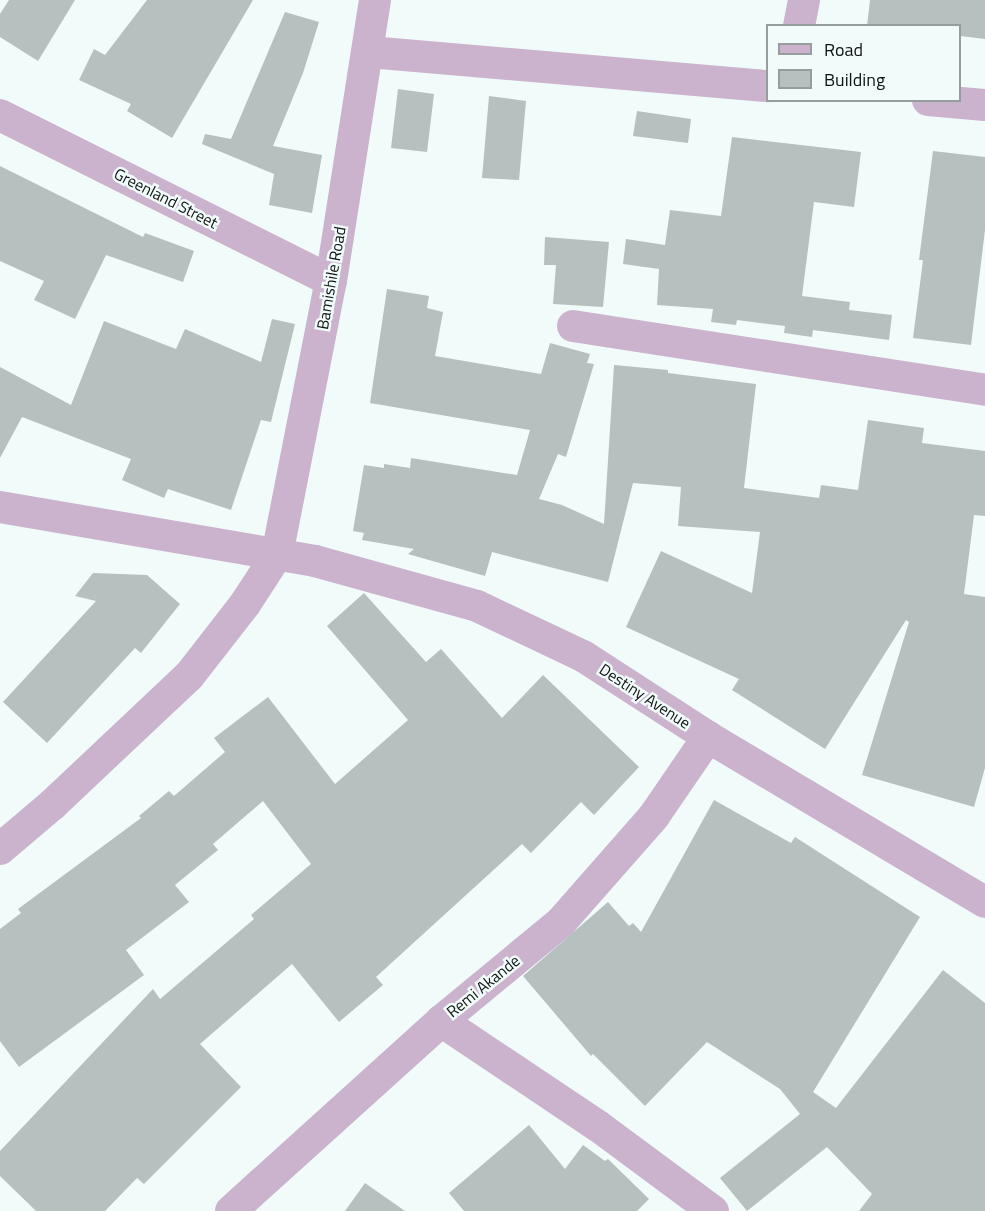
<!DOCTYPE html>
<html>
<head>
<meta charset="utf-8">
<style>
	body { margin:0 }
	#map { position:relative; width:985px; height:1211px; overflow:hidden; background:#f1fbfa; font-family:"Titillium Web",sans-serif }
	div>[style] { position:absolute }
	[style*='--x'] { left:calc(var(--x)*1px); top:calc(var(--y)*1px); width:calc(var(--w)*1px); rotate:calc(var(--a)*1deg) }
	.building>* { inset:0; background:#b6c0bf }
	.street>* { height:32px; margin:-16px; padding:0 16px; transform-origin:16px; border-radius:16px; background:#cbb3ce }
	span { translate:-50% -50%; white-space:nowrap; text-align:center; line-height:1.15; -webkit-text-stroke:5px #f1fbfa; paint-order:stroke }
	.street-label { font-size:16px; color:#0e1211 }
	.legend { position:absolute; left:766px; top:24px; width:195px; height:78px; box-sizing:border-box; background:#f1fbfa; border:2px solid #969e9d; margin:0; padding:8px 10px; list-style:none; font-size:18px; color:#0e1211 }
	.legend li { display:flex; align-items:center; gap:12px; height:30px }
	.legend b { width:30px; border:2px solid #969e9d }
</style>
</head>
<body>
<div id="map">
	<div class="building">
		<i style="clip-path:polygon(9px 0,75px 0,38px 61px,0 37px,0 14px)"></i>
		<i style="clip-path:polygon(147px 0,253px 0,172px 138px,127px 111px,131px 104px,79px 80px,94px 49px,105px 55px)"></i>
		<i style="clip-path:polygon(870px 0,985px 0,985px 39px,960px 36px,960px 26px,867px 26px)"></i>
		<i style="clip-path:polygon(285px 12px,319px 22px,303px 73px,273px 146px,322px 155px,312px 213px,269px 205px,274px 174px,202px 144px,205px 134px,231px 139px)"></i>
		<i style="clip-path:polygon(398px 89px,434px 94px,427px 152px,391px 148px)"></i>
		<i style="clip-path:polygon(489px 96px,526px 101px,519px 180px,482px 178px)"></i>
		<i style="clip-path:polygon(637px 111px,691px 119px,688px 143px,633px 136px)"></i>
		<i style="clip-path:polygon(732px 137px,861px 152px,854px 207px,814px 202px,802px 296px,850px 302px,849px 310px,892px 315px,889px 340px,813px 330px,812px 337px,784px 333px,785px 326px,737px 320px,736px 325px,711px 322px,713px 309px,657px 305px,659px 269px,623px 264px,626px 239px,665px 245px,670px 210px,721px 216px)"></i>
		<i style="clip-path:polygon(933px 151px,985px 157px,985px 230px,971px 345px,913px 338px,923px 260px,919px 260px)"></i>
		<i style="clip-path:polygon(0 166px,143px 237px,145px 233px,194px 251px,183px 282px,106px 255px,75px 319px,34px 300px,44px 281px,0 261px)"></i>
		<i style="clip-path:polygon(545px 237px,609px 242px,603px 307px,553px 304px,556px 265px,544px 265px)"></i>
		<i style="clip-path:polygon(387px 289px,429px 296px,427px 308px,443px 312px,435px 356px,541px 374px,550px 343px,590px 354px,587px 363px,594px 364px,566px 457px,558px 454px,539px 499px,562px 505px,604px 524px,614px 365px,668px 370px,668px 373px,756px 384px,744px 488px,819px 498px,821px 485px,858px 490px,868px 420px,924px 428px,922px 443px,985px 451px,985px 516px,974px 515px,964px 594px,985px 597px,985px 768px,974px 807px,862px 775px,909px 622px,906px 620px,825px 749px,732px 690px,739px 679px,626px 627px,661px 551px,752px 593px,760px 532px,678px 526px,681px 487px,633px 483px,608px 582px,492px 552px,485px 576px,408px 554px,414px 549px,362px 540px,364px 533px,353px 531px,364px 465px,384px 468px,384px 464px,410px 468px,411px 458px,517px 475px,530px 430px,370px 403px)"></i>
		<i style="clip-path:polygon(272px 319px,295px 324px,271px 422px,261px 420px,231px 510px,168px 489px,164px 498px,122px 480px,131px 459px,22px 417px,0 458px,0 367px,71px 405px,104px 321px,176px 349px,185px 329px,261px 362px)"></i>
		<i style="clip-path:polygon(93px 573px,147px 575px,180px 604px,141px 653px,135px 648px,47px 743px,3px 702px,96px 601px,75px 596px)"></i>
		<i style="clip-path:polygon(364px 593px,426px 662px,441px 649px,502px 718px,543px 675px,639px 767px,594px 815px,581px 802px,531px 853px,522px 844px,376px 977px,383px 985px,339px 1022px,292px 964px,200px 1044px,241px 1087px,144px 1184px,137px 1178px,105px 1211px,36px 1211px,0 1176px,0 1151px,153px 989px,160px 999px,254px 919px,251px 915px,311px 864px,263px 801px,213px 844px,218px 850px,175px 885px,189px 902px,126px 950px,144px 975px,19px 1067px,0 1041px,0 929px,21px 913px,18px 909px,141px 818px,139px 816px,169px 791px,174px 796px,225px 752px,214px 738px,268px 697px,335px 784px,408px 720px,327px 626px)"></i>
		<i style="clip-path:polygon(714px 800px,791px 843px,795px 837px,920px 917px,813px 1092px,836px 1108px,943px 970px,985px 1003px,985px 1211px,859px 1211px,872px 1194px,827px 1147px,747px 1211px,720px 1178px,800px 1114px,780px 1089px,707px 1042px,645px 1106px,593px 1054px,591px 1056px,523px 976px,608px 902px,629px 926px,633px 923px,641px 932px)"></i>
		<i style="clip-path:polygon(529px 1125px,565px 1169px,583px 1145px,605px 1161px,608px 1159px,649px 1199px,637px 1211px,464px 1211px,449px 1193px)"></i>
		<i style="clip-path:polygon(365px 1183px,405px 1211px,345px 1211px)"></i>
	</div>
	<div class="street">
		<i style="--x:799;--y:26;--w:26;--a:-79"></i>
		<i style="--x:369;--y:52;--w:400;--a:4.9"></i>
		<i style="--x:928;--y:100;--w:57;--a:5"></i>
		<i style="--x:0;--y:115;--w:370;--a:26.6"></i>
		<i style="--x:573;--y:326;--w:417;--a:8.8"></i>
		<i style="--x:0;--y:507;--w:320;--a:9.7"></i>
		<i style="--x:315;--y:561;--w:168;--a:15.5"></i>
		<i style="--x:477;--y:606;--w:117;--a:25.3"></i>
		<i style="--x:583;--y:656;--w:149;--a:32.9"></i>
		<i style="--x:708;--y:737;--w:322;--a:30.8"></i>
		<i style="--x:0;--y:849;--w:70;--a:-40.3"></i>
		<i style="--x:53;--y:804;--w:187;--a:-43.3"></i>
		<i style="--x:189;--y:676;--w:91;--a:-52.1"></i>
		<i style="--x:245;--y:604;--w:59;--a:-56.9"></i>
		<i style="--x:277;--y:555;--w:279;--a:-78.9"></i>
		<i style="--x:331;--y:281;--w:284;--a:-81.1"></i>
		<i style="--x:441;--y:1021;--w:189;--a:33.8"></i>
		<i style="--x:598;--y:1126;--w:143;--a:36.5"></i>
		<i style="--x:231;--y:1211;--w:283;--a:-42.1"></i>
		<i style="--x:441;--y:1021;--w:156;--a:-39.5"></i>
		<i style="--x:561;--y:922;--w:141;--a:-48.7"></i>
		<i style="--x:654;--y:816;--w:96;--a:-55.6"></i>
	</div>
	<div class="street-label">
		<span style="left:166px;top:198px;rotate:27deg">Greenland Street</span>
		<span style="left:331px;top:278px;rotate:-80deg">Bamishile Road</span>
		<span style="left:645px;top:696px;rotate:33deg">Destiny Avenue</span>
		<span style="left:483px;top:986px;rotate:-39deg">Remi Akande</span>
	</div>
	<ul class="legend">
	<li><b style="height:8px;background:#cbb3ce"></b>Road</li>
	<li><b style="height:16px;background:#b6c0bf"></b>Building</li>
	</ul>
</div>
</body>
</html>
